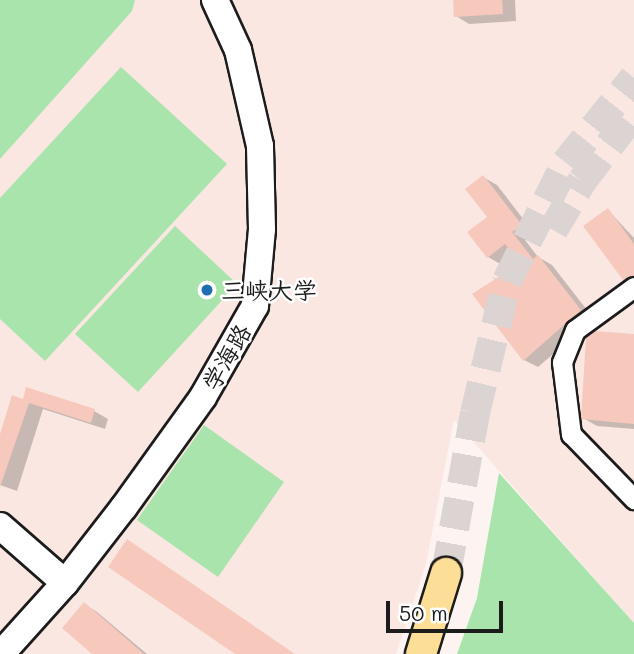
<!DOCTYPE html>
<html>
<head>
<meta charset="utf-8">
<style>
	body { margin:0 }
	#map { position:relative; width:634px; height:654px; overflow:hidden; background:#fdf4f2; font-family:Mali,"LXGW WenKai TC",sans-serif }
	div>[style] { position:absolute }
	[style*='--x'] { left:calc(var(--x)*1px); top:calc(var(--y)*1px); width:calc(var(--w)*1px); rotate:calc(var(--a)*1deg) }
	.built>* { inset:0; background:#fbe7e2 }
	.green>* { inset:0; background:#a8e4ab }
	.shadow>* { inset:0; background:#0003 }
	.building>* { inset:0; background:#f7c9bc }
	.primary-tunnel>* { height:30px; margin-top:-15px; transform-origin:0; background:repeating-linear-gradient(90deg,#dbd4d2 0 30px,transparent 0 45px) }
	.roads { filter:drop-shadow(2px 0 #1c1c1c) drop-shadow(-2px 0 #1c1c1c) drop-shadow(0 2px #1c1c1c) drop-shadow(0 -2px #1c1c1c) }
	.street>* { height:19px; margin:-9.5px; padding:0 9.5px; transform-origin:9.5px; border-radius:9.5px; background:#fff }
	.secondary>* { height:26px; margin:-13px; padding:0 13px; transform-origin:13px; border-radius:13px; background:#fff }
	.primary>* { height:30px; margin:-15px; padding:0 15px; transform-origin:15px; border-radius:15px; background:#fdde96 }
	.dots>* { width:19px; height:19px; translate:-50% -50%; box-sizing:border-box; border:4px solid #fff; border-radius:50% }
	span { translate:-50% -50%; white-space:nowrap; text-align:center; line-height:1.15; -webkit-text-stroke:5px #fff; paint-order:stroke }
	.poi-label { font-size:24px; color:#1c1c1c }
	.left { translate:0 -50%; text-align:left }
	.street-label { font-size:24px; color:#1c1c1c }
	.scale { position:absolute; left:386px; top:601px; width:117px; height:32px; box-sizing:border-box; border:4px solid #1c1c1c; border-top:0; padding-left:9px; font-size:21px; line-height:24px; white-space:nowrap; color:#1c1c1c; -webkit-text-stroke:5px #fff; paint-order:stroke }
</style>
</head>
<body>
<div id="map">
	<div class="built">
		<i style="clip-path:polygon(0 0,634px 0,634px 623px,454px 420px,426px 564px,396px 654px,0 654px)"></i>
	</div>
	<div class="green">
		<i style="clip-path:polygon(0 0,135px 0,132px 11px,0 159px)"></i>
		<i style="clip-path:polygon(121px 67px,227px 164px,45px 361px,0 319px,0 198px)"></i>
		<i style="clip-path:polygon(175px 226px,237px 284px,138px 392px,75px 334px)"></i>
		<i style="clip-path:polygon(204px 425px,284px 482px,218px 577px,137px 520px)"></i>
		<i style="clip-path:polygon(499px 473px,634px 623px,634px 654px,457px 654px,477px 598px)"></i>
	</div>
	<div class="shadow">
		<i style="clip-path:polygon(455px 0,515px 0,516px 21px,469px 24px,456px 16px)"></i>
		<i style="clip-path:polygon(483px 177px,497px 185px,534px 233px,525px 240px,538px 257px,552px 265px,594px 319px,538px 367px,524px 360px,522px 264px,515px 254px,502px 265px,488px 257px,489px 217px)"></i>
		<i style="clip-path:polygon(608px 210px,634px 238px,634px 284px,624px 279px)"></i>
		<i style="clip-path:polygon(634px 336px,634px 429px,597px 426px,583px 418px)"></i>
		<i style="clip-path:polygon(24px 401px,94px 411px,108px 419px,105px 429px,43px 409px,17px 491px,0 485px,0 440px)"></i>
		<i style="clip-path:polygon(84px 604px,97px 612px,147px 654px,95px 654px)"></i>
	</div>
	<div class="building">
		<i style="clip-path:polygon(453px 0,502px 0,503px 14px,454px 17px)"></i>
		<i style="clip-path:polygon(483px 175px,522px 225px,512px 232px,533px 259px,538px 255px,581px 310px,523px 361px,472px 294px,520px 263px,505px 244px,487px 258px,467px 232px,487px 217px,465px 189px)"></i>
		<i style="clip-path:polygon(608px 208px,634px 244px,634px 275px,623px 280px,583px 226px)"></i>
		<i style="clip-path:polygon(595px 331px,634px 334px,634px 424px,581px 419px,586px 337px)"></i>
		<i style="clip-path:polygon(26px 387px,95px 409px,91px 423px,29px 403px,0 487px,0 434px,12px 395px,23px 399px)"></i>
		<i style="clip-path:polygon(127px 539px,295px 654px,235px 654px,108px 567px)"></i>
		<i style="clip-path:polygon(84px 602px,144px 654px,92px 654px,62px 628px)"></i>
	</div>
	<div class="primary-tunnel">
		<i style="--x:553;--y:230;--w:57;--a:-59.4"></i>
		<i style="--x:582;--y:181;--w:86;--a:-52.6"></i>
		<i style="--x:446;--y:573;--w:163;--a:-79.7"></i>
		<i style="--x:475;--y:413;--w:136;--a:-76.4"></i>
		<i style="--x:507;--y:281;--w:132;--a:-63.4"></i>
		<i style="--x:566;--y:163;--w:109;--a:-51.3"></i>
	</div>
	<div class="roads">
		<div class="street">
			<i style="--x:634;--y:287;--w:73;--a:143.9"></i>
			<i style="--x:575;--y:330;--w:35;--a:112"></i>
			<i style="--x:562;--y:362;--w:73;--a:82.9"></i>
			<i style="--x:571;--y:434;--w:91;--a:45.9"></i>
		</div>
		<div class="secondary">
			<i style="--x:0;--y:526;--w:86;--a:41.2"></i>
			<i style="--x:1;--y:654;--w:96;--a:-48"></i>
			<i style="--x:65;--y:583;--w:96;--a:-52.2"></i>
			<i style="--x:124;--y:507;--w:135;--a:-54.3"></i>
			<i style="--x:203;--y:397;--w:105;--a:-60.3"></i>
			<i style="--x:255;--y:306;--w:77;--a:-84.8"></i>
			<i style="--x:262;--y:229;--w:83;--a:-91.4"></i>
			<i style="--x:260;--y:146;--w:98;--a:-102.9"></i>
			<i style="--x:238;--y:50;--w:55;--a:-114.7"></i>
		</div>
		<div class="primary">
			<i style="--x:421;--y:654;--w:85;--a:-72.8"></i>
		</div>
	</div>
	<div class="dots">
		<i style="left:207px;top:290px;background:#1f6fb2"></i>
	</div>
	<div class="poi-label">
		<span class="left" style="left:221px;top:290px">三峡大学</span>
	</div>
	<div class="street-label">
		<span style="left:226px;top:357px;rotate:-60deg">学海路</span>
	</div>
	<div class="scale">50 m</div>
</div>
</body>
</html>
